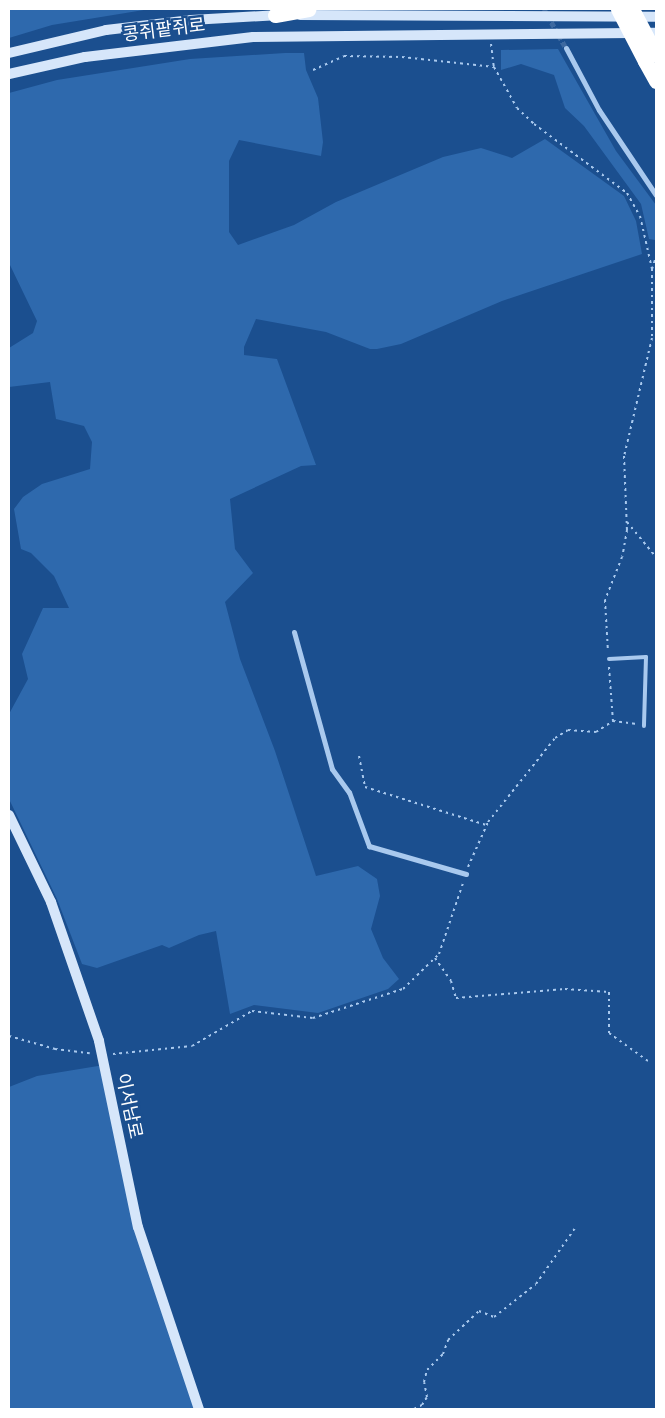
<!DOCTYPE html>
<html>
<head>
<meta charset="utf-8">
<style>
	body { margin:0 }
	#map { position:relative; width:665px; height:1418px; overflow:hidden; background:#1b4f8f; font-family:"Roboto Condensed","Noto Sans KR",sans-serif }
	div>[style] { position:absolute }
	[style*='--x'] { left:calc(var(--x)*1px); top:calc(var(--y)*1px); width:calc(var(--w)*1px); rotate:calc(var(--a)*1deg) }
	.green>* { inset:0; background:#2e69ad }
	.minor-tunnel>* { height:5px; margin-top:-2.5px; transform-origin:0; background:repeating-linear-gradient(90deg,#3d69a0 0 5px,transparent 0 7.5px) }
	.path>* { height:2px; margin-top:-1px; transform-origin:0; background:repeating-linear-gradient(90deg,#a9c9ee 0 2.5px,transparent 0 6.5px) }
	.service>* { height:4px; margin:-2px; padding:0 2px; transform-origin:2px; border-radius:2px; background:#a9c9ee }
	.minor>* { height:5px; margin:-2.5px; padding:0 2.5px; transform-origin:2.5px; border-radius:2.5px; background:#a9c9ee }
	.secondary>* { height:10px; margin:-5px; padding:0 5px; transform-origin:5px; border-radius:5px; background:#d6e6fa }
	.motorway>* { height:15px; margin:-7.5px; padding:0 7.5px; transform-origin:7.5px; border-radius:7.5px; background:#fff }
	.motorway-bridge>* { height:15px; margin:-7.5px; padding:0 7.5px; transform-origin:7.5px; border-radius:7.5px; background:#fff }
	span { translate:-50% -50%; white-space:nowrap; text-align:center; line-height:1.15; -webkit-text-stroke:5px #1b4f8f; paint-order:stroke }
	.street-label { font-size:18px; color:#fff }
	.frame { position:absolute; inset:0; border:10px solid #fff; pointer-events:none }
</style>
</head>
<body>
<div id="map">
	<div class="green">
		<i style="clip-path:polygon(9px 9px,150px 9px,52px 25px,9px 38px)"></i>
		<i style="clip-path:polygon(558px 49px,616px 151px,656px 205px,655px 240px,649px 239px,641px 204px,584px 126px,565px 108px,554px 75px,521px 64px,501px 70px,501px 50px)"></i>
		<i style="clip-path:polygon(285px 53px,304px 53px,306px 70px,318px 98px,323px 142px,321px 156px,239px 140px,229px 161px,229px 232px,238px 245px,294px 225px,336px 202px,443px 157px,481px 148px,512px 158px,545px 139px,624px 196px,636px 221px,642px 254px,502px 301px,401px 344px,377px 349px,370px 349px,326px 332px,256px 319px,244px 347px,244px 355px,277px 359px,316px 465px,301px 466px,230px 499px,235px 549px,253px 573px,225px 602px,240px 659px,275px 751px,316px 876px,358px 866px,377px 879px,380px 896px,371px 929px,383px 958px,399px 979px,388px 989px,318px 1013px,254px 1005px,230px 1014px,216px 931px,199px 935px,169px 948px,162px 945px,97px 968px,82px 964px,57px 899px,9px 799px,9px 714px,28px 679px,22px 654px,43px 608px,69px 608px,54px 576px,31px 553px,21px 549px,14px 509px,23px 497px,42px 484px,90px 469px,92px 442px,84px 426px,56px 419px,50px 382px,9px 387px,9px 348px,33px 333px,37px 321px,9px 263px,9px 93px,57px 80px,190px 59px)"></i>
		<i style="clip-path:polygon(104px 1065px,138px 1227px,199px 1409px,9px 1409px,9px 1087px,37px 1076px)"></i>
	</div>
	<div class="minor-tunnel">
		<i style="--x:544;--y:9;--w:45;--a:60.6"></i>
	</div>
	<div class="path">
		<i style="--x:491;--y:44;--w:23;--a:83"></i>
		<i style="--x:494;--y:67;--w:47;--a:60.7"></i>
		<i style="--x:517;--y:108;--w:23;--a:43"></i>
		<i style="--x:534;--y:124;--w:116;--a:36.6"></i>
		<i style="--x:627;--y:193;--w:26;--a:61"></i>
		<i style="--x:640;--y:216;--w:54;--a:77.2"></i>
		<i style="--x:652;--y:269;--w:69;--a:90"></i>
		<i style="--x:652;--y:338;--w:121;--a:103.3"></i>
		<i style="--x:624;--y:456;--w:74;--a:87.7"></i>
		<i style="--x:627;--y:530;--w:27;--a:100"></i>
		<i style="--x:622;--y:557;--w:46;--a:111.6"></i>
		<i style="--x:605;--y:600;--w:52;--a:86.7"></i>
		<i style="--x:313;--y:70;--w:34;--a:-24"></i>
		<i style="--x:344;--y:56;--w:58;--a:1"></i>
		<i style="--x:402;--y:57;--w:93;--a:6.2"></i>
		<i style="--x:652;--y:269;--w:13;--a:-72"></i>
		<i style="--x:627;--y:522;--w:45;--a:50.4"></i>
		<i style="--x:609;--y:667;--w:54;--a:85.8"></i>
		<i style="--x:613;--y:721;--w:24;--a:7"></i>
		<i style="--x:359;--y:756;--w:32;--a:79"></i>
		<i style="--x:365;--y:787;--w:127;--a:17.4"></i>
		<i style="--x:468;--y:867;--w:49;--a:-66"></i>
		<i style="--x:488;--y:822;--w:107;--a:-51.4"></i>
		<i style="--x:555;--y:738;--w:15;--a:-32"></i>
		<i style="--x:568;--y:730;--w:28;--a:4"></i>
		<i style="--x:596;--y:732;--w:20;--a:-33"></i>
		<i style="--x:435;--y:958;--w:28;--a:55"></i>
		<i style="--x:451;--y:981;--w:18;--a:74"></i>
		<i style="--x:456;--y:998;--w:109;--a:-4.7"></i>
		<i style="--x:565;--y:989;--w:44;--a:3.9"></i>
		<i style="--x:609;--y:992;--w:41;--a:90"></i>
		<i style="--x:609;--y:1033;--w:48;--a:35.7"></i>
		<i style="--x:9;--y:1036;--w:48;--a:15.8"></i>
		<i style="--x:55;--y:1049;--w:35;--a:7"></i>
		<i style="--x:113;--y:1054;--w:79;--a:-5.8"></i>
		<i style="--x:192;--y:1046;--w:69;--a:-30.3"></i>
		<i style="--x:252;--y:1011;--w:61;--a:6.5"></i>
		<i style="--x:313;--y:1018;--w:95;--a:-17.9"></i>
		<i style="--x:403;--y:989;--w:50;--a:-44.2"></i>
		<i style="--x:439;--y:954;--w:75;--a:-71.3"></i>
		<i style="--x:414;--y:1409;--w:9;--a:-27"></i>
		<i style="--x:422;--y:1405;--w:9;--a:-58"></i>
		<i style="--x:427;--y:1397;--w:15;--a:-101"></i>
		<i style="--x:424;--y:1382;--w:12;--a:-76"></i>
		<i style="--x:427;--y:1370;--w:23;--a:-45"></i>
		<i style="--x:443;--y:1354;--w:15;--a:-70"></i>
		<i style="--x:448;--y:1340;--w:42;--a:-43.1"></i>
		<i style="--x:479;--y:1311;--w:16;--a:22"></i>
		<i style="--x:494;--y:1317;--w:53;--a:-38.2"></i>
		<i style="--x:536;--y:1284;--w:68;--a:-55.1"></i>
	</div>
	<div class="service">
		<i style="--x:609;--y:659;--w:37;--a:-3"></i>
		<i style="--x:646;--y:657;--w:69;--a:91.7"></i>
	</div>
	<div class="minor">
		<i style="--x:566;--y:48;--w:70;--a:62"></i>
		<i style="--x:599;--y:110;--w:102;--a:56.2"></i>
		<i style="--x:294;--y:632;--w:142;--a:74.5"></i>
		<i style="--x:332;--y:769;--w:29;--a:54"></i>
		<i style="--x:349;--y:792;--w:58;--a:69.7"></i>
		<i style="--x:369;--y:846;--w:101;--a:16.1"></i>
	</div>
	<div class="secondary">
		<i style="--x:300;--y:15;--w:356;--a:0.3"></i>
		<i style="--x:9;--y:53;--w:100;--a:-13.3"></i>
		<i style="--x:106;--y:30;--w:86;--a:-6.7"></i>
		<i style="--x:191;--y:20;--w:89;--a:-3.2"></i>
		<i style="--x:9;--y:74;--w:78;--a:-12.6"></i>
		<i style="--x:85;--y:57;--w:169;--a:-6.8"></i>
		<i style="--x:253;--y:37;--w:403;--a:-0.6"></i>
		<i style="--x:9;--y:815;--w:97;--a:64.2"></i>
		<i style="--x:51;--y:902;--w:147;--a:70.9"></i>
		<i style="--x:99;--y:1041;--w:190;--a:78.2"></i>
		<i style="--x:138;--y:1227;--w:192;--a:71.5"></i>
	</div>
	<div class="motorway">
		<i style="--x:275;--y:15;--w:34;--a:-10"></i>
		<i style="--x:645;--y:61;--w:23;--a:61"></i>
	</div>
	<div class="motorway-bridge">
		<i style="--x:618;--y:9;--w:59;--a:62.6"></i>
		<i style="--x:632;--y:9;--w:52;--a:62.4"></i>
	</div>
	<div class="street-label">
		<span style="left:164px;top:30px;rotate:-7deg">콩쥐팥쥐로</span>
		<span style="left:129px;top:1106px;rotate:78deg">이서남로</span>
	</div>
	<div class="frame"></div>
</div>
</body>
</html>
